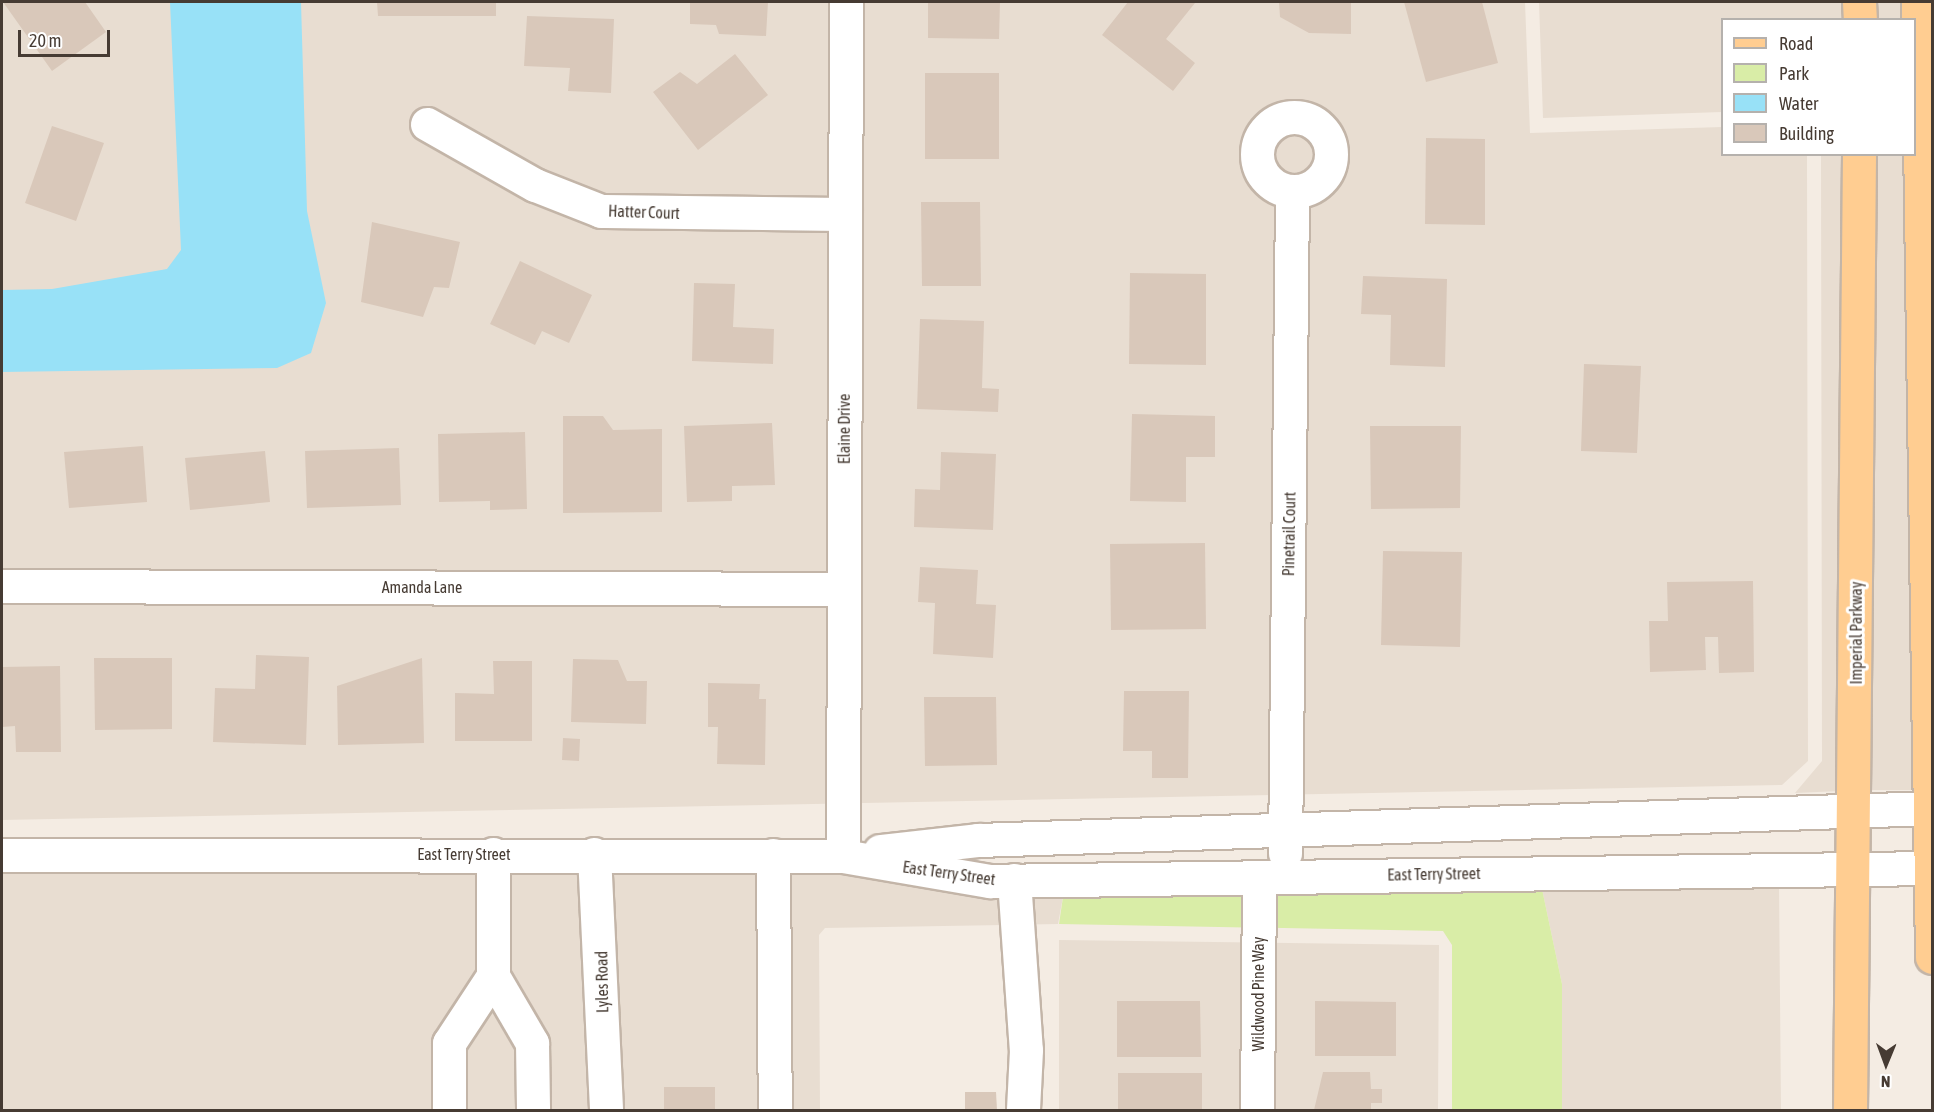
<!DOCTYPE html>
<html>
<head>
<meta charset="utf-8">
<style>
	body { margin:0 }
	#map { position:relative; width:1934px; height:1112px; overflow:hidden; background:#f4ece3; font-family:"Asap Condensed",sans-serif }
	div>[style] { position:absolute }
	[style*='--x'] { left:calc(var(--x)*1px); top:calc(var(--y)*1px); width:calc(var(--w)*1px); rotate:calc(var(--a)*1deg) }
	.residential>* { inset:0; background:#e8ddd1 }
	.green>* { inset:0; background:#d9eda7 }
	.water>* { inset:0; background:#98e1f7 }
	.building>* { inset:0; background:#d9c8ba }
	.roads { filter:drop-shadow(2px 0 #c3b5a8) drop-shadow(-2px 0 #c3b5a8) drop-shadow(0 2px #c3b5a8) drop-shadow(0 -2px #c3b5a8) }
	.minor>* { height:33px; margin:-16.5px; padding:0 16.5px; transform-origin:16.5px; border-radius:16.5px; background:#fff }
	.minor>.ring { margin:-16.5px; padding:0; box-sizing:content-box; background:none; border:33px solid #fff; border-radius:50% }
	.major>* { height:33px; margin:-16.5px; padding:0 16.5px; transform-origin:16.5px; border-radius:16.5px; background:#ffcd91 }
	span { translate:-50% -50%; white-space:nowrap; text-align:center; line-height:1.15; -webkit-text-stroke:6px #fff; paint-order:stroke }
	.street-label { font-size:16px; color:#463b33 }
	.frame { position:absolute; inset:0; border:3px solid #463b33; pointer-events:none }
	.legend { position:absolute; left:1721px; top:18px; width:195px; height:138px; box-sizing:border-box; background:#fff; border:2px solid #b5b1ad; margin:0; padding:8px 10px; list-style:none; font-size:18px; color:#463b33 }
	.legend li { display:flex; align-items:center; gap:12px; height:30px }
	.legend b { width:30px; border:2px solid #b5b1ad }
	.north { position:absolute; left:1856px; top:1034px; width:60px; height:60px; -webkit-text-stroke:4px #fff; paint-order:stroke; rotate:181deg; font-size:16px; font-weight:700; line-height:24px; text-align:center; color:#463b33 }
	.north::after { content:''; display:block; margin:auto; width:21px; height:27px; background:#463b33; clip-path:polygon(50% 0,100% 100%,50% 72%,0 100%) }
	.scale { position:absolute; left:18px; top:30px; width:92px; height:27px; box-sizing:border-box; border:3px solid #463b33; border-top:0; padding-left:8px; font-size:18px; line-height:21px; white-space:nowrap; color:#463b33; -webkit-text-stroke:4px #fff; paint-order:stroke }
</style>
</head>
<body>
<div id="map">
	<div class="residential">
		<i style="clip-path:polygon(2px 2px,1525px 2px,1530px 133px,1722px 127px,1722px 154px,1807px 155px,1808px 761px,1782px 785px,2px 820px)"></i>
		<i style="clip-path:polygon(1539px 2px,1843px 2px,1844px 19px,1722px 20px,1722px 112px,1543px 118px)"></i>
		<i style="clip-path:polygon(1875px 2px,1902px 2px,1902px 19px,1876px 19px)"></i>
		<i style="clip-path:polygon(1821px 155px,1843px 155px,1840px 791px,1795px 793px,1822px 761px)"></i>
		<i style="clip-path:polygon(1875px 155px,1904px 155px,1914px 790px,1871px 790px)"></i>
		<i style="clip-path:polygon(2px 872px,843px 874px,987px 898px,1063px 897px,1058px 924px,825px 928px,819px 935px,820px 1110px,2px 1110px)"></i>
		<i style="clip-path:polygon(1779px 885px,1781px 1110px,1562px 1110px,1562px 984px,1542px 889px)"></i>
		<i style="clip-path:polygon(1059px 940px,1439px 945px,1438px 1110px,1059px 1110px)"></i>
	</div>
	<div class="green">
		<i style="clip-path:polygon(1542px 889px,1562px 984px,1562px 1110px,1452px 1110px,1452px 945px,1443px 931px,1059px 924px,1063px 897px)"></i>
	</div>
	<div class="water">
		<i style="clip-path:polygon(170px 2px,301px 2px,307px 211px,326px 303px,311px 353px,277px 368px,2px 372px,2px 290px,52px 289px,167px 269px,181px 250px)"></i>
	</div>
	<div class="building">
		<i style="clip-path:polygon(3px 2px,85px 2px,106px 32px,52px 71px)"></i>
		<i style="clip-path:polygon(377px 2px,496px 2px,496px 16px,378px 16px)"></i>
		<i style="clip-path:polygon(690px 2px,768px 2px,766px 36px,719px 34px,716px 25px,690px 24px)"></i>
		<i style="clip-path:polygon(928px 2px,1000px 2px,999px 39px,928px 38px)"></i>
		<i style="clip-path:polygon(1128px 2px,1195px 3px,1166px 39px,1195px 63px,1173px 91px,1102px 35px)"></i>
		<i style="clip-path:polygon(1279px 2px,1351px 2px,1351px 34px,1309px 33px,1280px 17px)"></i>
		<i style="clip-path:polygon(1404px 2px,1482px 2px,1498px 63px,1426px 82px)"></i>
		<i style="clip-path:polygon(527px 16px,614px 19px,611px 93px,568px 91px,570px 68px,524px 66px)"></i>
		<i style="clip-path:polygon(735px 54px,768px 95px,698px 150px,653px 92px,680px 72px,697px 84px)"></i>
		<i style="clip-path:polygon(925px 73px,999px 73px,999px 159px,925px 159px)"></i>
		<i style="clip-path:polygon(52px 126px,104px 143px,76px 221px,25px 203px)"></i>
		<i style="clip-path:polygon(1426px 138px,1485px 139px,1485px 225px,1425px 224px)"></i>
		<i style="clip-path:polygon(921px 202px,980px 202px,981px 286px,922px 286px)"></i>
		<i style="clip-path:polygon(372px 222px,460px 242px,449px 288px,434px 287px,423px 317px,361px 302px)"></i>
		<i style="clip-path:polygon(520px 261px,592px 295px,569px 343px,542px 331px,535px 345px,490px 324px)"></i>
		<i style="clip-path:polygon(1130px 273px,1206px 274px,1206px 365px,1129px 364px)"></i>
		<i style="clip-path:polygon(1363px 276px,1447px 279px,1445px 367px,1390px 365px,1391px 315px,1361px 314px)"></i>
		<i style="clip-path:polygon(694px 283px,735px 284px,733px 327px,774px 329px,773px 364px,692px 361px)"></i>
		<i style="clip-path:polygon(920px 319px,984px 321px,982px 388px,999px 389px,998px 412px,917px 409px)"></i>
		<i style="clip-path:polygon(1584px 364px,1641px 366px,1637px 453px,1581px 451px)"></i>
		<i style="clip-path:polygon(1132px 414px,1215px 416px,1215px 457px,1186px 457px,1186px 502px,1130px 501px)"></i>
		<i style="clip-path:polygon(563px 416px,603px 416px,613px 430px,662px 429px,662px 512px,563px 513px)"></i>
		<i style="clip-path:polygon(772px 423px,775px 485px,732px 486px,732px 501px,687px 502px,684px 426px)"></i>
		<i style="clip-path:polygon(1370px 426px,1461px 426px,1460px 508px,1371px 509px)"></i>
		<i style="clip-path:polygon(525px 432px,527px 509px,490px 510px,490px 501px,439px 502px,438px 434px)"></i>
		<i style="clip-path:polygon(143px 446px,147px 502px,69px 508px,64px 452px)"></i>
		<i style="clip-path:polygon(399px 448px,401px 505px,307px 508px,305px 451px)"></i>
		<i style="clip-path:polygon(265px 451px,270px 502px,190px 510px,185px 458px)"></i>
		<i style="clip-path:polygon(941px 452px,996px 454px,993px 530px,914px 527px,915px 489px,940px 490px)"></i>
		<i style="clip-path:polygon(1205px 543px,1206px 629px,1111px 630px,1110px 544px)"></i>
		<i style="clip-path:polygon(1383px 551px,1462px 552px,1460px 647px,1381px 645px)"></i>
		<i style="clip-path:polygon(920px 567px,978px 570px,976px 604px,996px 605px,993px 658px,933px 654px,935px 603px,918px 602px)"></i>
		<i style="clip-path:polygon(1753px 581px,1754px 672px,1719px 673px,1718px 637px,1705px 637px,1706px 670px,1650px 672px,1649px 621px,1668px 621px,1667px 582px)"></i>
		<i style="clip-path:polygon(256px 655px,309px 657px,306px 745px,213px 742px,215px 688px,255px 689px)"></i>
		<i style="clip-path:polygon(94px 658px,172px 658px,172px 729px,95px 730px)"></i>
		<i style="clip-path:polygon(422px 658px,424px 743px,338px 745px,337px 686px)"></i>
		<i style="clip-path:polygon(573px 659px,618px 660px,627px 681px,647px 681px,646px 724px,571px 722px)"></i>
		<i style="clip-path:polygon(493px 661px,532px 661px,532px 741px,455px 741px,455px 693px,494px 694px)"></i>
		<i style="clip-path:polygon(60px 666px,61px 752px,16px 752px,15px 726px,2px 727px,2px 667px)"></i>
		<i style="clip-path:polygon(708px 683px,760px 684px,759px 699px,766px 699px,765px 765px,717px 764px,718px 727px,708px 727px)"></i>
		<i style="clip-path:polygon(1124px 691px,1189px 691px,1188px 778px,1152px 778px,1152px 751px,1123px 751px)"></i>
		<i style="clip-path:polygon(924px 697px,996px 697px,997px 765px,925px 766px)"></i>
		<i style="clip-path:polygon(563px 738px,580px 739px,579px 761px,562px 760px)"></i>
		<i style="clip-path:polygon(1117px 1001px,1200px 1001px,1201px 1057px,1117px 1057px)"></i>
		<i style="clip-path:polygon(1315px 1001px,1396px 1002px,1396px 1056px,1315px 1056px)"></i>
		<i style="clip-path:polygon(1323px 1072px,1370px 1072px,1371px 1089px,1382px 1089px,1382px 1103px,1371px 1103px,1371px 1110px,1314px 1110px)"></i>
		<i style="clip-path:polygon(1118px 1073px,1202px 1073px,1202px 1110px,1118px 1110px)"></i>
		<i style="clip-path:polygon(664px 1087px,715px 1087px,715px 1110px,664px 1110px)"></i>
		<i style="clip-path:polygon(965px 1092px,996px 1092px,997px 1110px,965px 1110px)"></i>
	</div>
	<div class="roads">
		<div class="minor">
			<i class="ring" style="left:1257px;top:117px;width:41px;height:41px"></i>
			<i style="--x:427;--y:124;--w:124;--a:29.5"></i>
			<i style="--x:535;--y:185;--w:71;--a:21.5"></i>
			<i style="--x:601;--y:211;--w:244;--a:0.7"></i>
			<i style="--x:2;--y:586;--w:841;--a:0.2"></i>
			<i style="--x:880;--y:851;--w:99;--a:-6.4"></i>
			<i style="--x:978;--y:840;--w:955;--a:-1.92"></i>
			<i style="--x:1285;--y:853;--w:661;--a:-89.39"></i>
			<i style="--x:493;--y:854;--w:122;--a:90"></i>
			<i style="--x:493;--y:976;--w:78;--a:59.8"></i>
			<i style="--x:532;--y:1043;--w:67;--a:89.1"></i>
			<i style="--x:594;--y:854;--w:256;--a:87.3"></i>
			<i style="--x:2;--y:855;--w:841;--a:0.07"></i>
			<i style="--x:843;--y:856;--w:149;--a:9.7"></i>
			<i style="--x:990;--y:881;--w:942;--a:-0.79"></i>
			<i style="--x:773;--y:855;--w:255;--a:89.6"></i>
			<i style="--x:843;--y:856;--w:854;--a:-89.8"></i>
			<i style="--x:1014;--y:880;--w:170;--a:86"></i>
			<i style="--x:1026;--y:1050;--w:60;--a:92.9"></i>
			<i style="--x:449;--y:1110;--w:67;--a:-90"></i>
			<i style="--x:449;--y:1043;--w:80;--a:-56.7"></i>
			<i style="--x:1257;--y:1110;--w:233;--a:-89.5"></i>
		</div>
		<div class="major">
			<i style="--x:1859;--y:2;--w:18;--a:87"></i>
			<i style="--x:1918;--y:2;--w:955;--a:89.16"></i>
			<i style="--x:1850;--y:1110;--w:956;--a:-89.46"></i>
		</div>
	</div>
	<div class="street-label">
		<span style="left:644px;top:212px;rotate:2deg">Hatter Court</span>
		<span style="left:844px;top:429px;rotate:-90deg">Elaine Drive</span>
		<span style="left:1289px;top:534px;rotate:-89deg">Pinetrail Court</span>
		<span style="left:422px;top:587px">Amanda Lane</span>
		<span style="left:1856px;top:633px;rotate:-90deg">Imperial Parkway</span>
		<span style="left:464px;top:854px">East Terry Street</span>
		<span style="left:949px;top:873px;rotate:8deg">East Terry Street</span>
		<span style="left:1434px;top:874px;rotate:-1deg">East Terry Street</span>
		<span style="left:602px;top:982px;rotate:-91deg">Lyles Road</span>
		<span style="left:1258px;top:994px;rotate:-90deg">Wildwood Pine Way</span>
	</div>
	<div class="frame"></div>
	<ul class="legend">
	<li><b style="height:8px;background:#ffcd91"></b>Road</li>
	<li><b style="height:16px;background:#d9eda7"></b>Park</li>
	<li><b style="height:16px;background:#98e1f7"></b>Water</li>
	<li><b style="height:16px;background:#d9c8ba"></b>Building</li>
	</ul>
	<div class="north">N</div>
	<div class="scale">20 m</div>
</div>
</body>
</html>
